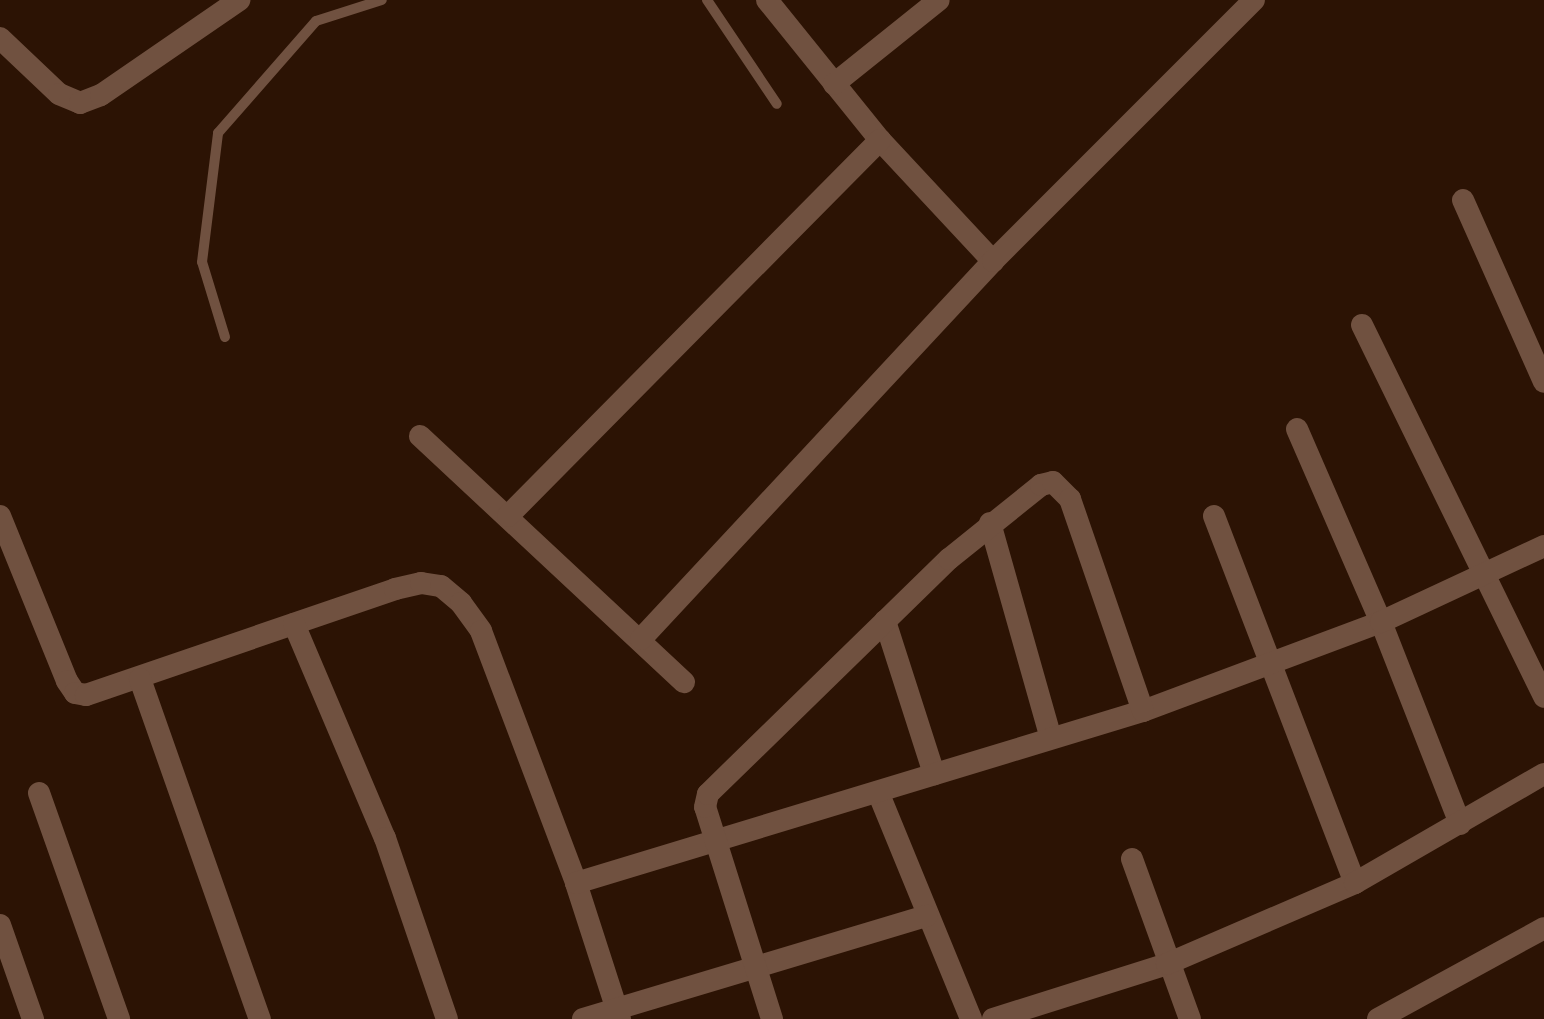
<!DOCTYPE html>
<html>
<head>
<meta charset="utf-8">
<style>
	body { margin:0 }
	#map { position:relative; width:1544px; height:1019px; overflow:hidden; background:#2c1304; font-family:"Exo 2",sans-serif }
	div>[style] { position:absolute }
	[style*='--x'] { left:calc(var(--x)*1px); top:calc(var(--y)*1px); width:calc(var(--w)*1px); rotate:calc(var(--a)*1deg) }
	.service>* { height:10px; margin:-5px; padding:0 5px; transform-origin:5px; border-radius:5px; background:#705140 }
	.minor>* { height:22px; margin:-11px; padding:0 11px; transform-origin:11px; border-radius:11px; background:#705140 }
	span { translate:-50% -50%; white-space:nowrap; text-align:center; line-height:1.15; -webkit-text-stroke:5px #2c1304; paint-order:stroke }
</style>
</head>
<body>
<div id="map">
	<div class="service">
		<i style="--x:707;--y:0;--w:125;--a:56.1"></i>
		<i style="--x:225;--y:337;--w:78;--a:-107"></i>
		<i style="--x:202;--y:262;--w:130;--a:-82.9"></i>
		<i style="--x:218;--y:133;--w:149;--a:-48.8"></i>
		<i style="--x:316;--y:21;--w:69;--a:-17.7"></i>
	</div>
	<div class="minor">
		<i style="--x:767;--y:0;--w:180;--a:51.1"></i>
		<i style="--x:880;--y:140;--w:166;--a:47"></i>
		<i style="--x:0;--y:38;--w:81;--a:43.5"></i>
		<i style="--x:59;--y:94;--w:23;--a:23"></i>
		<i style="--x:80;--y:103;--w:22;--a:-21"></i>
		<i style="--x:101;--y:95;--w:168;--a:-34.5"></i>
		<i style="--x:834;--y:84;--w:134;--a:-38.7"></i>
		<i style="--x:1463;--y:200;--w:199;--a:66"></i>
		<i style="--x:1362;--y:325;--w:414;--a:63.9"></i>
		<i style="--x:1297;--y:429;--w:210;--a:66.5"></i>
		<i style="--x:1381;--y:622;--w:217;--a:68.6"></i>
		<i style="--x:420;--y:436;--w:361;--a:43"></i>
		<i style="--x:0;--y:516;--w:178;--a:67.9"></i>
		<i style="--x:67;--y:681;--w:14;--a:56"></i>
		<i style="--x:75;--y:693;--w:11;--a:10"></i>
		<i style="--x:86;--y:695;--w:327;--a:-18.9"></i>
		<i style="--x:395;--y:589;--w:27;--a:-13"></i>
		<i style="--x:421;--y:583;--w:20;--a:9"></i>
		<i style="--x:441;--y:586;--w:26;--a:40"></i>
		<i style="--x:461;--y:603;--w:34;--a:54"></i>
		<i style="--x:481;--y:631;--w:269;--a:69.3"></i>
		<i style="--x:576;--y:883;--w:143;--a:72.1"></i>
		<i style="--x:508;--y:516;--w:529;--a:-45.31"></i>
		<i style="--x:1214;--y:516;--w:393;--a:69"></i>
		<i style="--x:990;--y:523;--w:223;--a:74.2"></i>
		<i style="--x:885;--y:621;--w:161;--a:72.2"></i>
		<i style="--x:294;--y:624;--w:233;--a:67"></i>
		<i style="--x:385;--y:838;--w:191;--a:71.1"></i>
		<i style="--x:641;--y:639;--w:517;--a:-47.04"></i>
		<i style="--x:993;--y:261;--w:369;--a:-45"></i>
		<i style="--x:140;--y:679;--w:361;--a:70.6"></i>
		<i style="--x:878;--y:792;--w:245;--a:67.7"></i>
		<i style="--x:39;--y:793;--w:240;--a:70.5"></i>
		<i style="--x:1132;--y:859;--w:170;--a:70.1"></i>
		<i style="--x:576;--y:883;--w:593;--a:-16.88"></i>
		<i style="--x:1143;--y:711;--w:254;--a:-20.5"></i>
		<i style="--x:1381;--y:622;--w:180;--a:-25"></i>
		<i style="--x:0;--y:925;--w:100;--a:70.7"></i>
		<i style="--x:583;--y:1019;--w:359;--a:-16.7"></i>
		<i style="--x:772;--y:1019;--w:222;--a:-107.5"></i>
		<i style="--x:705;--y:807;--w:13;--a:-77"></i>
		<i style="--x:708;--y:794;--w:337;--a:-44.3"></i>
		<i style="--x:949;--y:559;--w:118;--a:-38.8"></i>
		<i style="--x:1041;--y:485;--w:12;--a:-14"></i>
		<i style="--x:1053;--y:482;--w:24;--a:45"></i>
		<i style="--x:1070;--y:499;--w:224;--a:71"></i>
		<i style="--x:993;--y:1019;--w:182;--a:-17.5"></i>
		<i style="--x:1167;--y:964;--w:205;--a:-23.3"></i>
		<i style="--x:1355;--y:883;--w:218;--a:-30"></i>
		<i style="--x:1378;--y:1019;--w:189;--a:-28.7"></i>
	</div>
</div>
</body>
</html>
